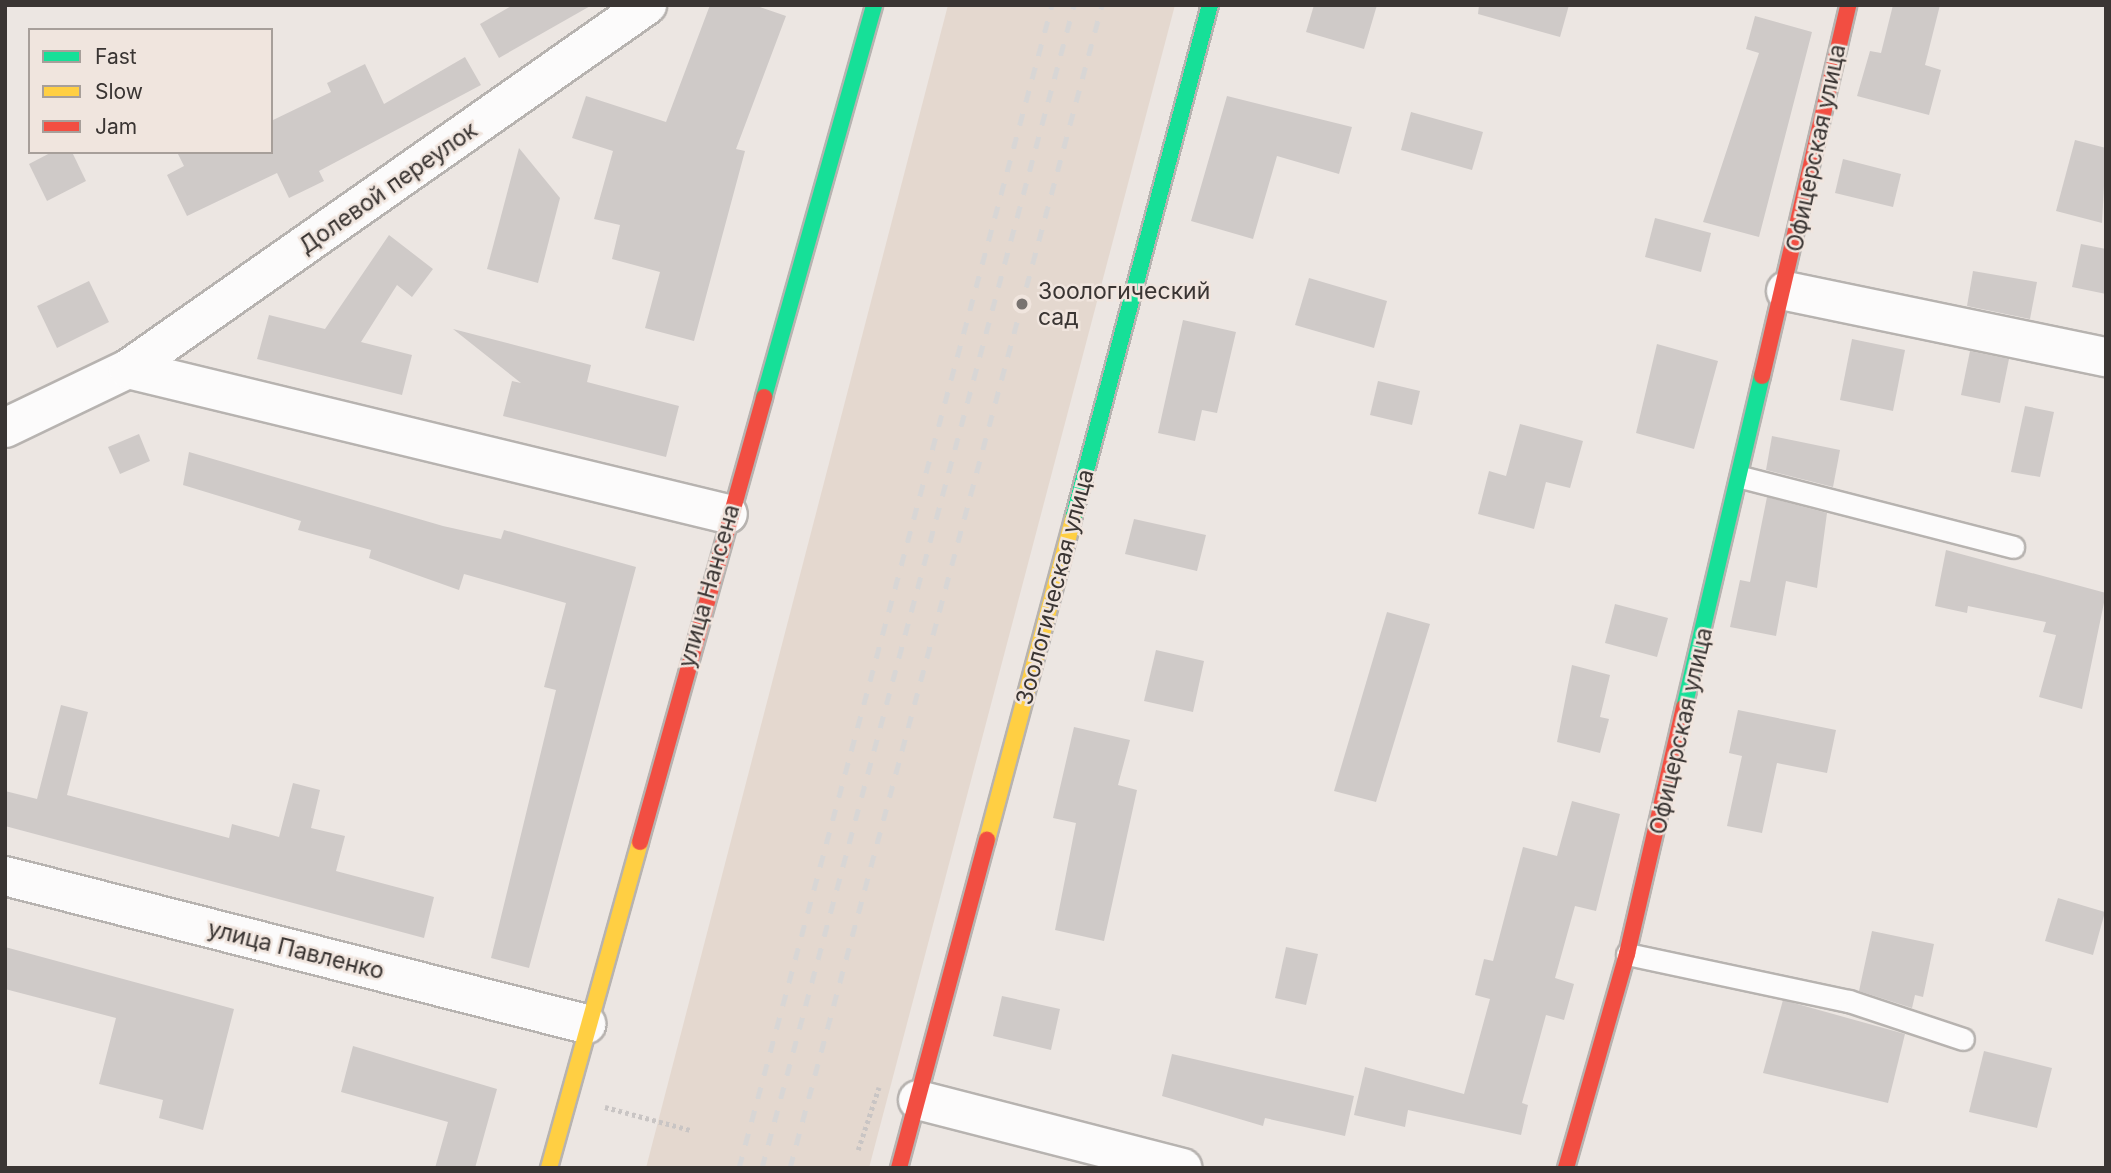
<!DOCTYPE html>
<html>
<head>
<meta charset="utf-8">
<style>
	body { margin:0 }
	#map { position:relative; width:2111px; height:1173px; overflow:hidden; background:#ece6e2; font-family:Inter,sans-serif }
	div>[style] { position:absolute }
	[style*='--x'] { left:calc(var(--x)*1px); top:calc(var(--y)*1px); width:calc(var(--w)*1px); rotate:calc(var(--a)*1deg) }
	.built>* { inset:0; background:#e4d8cf }
	.building>* { inset:0; background:#cfcac8 }
	.path>* { height:4.5px; margin-top:-2.25px; transform-origin:0; background:repeating-linear-gradient(90deg,#c9c5c4 0 3.5px,transparent 0 7px) }
	.roads { filter:drop-shadow(2px 0 #b7b3b0) drop-shadow(-2px 0 #b7b3b0) drop-shadow(0 2px #b7b3b0) drop-shadow(0 -2px #b7b3b0) }
	.lane>* { height:21px; margin:-10.5px; padding:0 10.5px; transform-origin:10.5px; border-radius:10.5px; background:#fcfbfb }
	.street>* { height:38px; margin:-19px; padding:0 19px; transform-origin:19px; border-radius:19px; background:#fcfbfb }
	.fast>* { height:16px; margin:-8px; padding:0 8px; transform-origin:8px; border-radius:8px; background:#16e098 }
	.slow>* { height:16px; margin:-8px; padding:0 8px; transform-origin:8px; border-radius:8px; background:#ffcf43 }
	.jam>* { height:16px; margin:-8px; padding:0 8px; transform-origin:8px; border-radius:8px; background:#f24e42 }
	.rail>* { height:5px; margin-top:-2.5px; transform-origin:0; background:repeating-linear-gradient(90deg,#d8d6d5 0 12px,transparent 0 24px) }
	.dots>* { width:19px; height:19px; translate:-50% -50%; box-sizing:border-box; border:4px solid #f0e5de; border-radius:50% }
	span { translate:-50% -50%; white-space:nowrap; text-align:center; line-height:1.15; -webkit-text-stroke:5px #f0e5de; paint-order:stroke }
	.street-label { font-size:23px; color:#3a3533 }
	.poi-label { font-size:23px; color:#3a3533 }
	.left { translate:0 -50%; text-align:left }
	.frame { position:absolute; inset:0; border:7px solid #3a3533; pointer-events:none }
	.legend { position:absolute; left:28px; top:28px; width:245px; height:126px; box-sizing:border-box; background:#f0e5de; border:2px solid #a79f9a; margin:0; padding:9px 12px; list-style:none; font-size:21px; color:#3a3533 }
	.legend li { display:flex; align-items:center; gap:14px; height:35px }
	.legend b { width:35px; border:2px solid #a79f9a }
</style>
</head>
<body>
<div id="map">
	<div class="built">
		<i style="clip-path:polygon(948px 5px,1175px 5px,869px 1168px,646px 1168px)"></i>
	</div>
	<div class="building">
		<i style="clip-path:polygon(513px 5px,592px 5px,499px 58px,480px 24px)"></i>
		<i style="clip-path:polygon(710px 5px,754px 5px,786px 16px,736px 149px,745px 151px,694px 341px,645px 328px,660px 272px,612px 259px,620px 225px,594px 219px,613px 151px,572px 138px,586px 96px,666px 122px)"></i>
		<i style="clip-path:polygon(1314px 5px,1377px 5px,1364px 49px,1306px 32px)"></i>
		<i style="clip-path:polygon(1479px 5px,1569px 5px,1560px 37px,1478px 14px)"></i>
		<i style="clip-path:polygon(1893px 5px,1940px 5px,1925px 65px,1941px 70px,1929px 115px,1857px 96px,1870px 51px,1881px 53px)"></i>
		<i style="clip-path:polygon(1755px 16px,1812px 32px,1759px 237px,1703px 222px,1759px 53px,1746px 49px)"></i>
		<i style="clip-path:polygon(465px 57px,481px 85px,319px 171px,324px 181px,289px 198px,277px 173px,187px 216px,167px 175px,184px 166px,177px 152px,271px 152px,271px 121px,331px 92px,327px 83px,365px 64px,384px 104px)"></i>
		<i style="clip-path:polygon(1227px 96px,1352px 127px,1339px 174px,1277px 156px,1253px 239px,1191px 221px)"></i>
		<i style="clip-path:polygon(1411px 112px,1483px 132px,1472px 170px,1401px 150px)"></i>
		<i style="clip-path:polygon(2075px 140px,2106px 148px,2102px 223px,2056px 211px)"></i>
		<i style="clip-path:polygon(519px 148px,560px 198px,538px 283px,487px 269px)"></i>
		<i style="clip-path:polygon(52px 152px,72px 152px,86px 181px,47px 201px,29px 164px)"></i>
		<i style="clip-path:polygon(1843px 159px,1901px 174px,1893px 207px,1835px 193px)"></i>
		<i style="clip-path:polygon(1655px 218px,1711px 233px,1701px 272px,1645px 257px)"></i>
		<i style="clip-path:polygon(389px 235px,433px 269px,412px 297px,397px 285px,361px 342px,412px 355px,402px 395px,257px 359px,269px 315px,325px 329px)"></i>
		<i style="clip-path:polygon(2081px 244px,2106px 249px,2106px 294px,2072px 287px)"></i>
		<i style="clip-path:polygon(1973px 271px,2037px 282px,2030px 319px,1967px 306px)"></i>
		<i style="clip-path:polygon(1309px 278px,1387px 301px,1374px 348px,1295px 325px)"></i>
		<i style="clip-path:polygon(89px 281px,109px 322px,57px 348px,37px 306px)"></i>
		<i style="clip-path:polygon(1183px 320px,1236px 332px,1217px 413px,1202px 410px,1195px 441px,1158px 433px)"></i>
		<i style="clip-path:polygon(453px 329px,591px 365px,587px 382px,679px 406px,666px 457px,503px 416px,512px 381px,521px 383px)"></i>
		<i style="clip-path:polygon(1852px 339px,1905px 350px,1893px 411px,1840px 400px)"></i>
		<i style="clip-path:polygon(1657px 344px,1718px 361px,1694px 449px,1636px 433px)"></i>
		<i style="clip-path:polygon(1970px 351px,2009px 359px,2000px 403px,1961px 395px)"></i>
		<i style="clip-path:polygon(1378px 381px,1420px 391px,1412px 425px,1370px 415px)"></i>
		<i style="clip-path:polygon(2025px 406px,2054px 412px,2040px 477px,2011px 472px)"></i>
		<i style="clip-path:polygon(1520px 424px,1583px 441px,1570px 488px,1546px 482px,1534px 529px,1478px 514px,1489px 471px,1506px 476px)"></i>
		<i style="clip-path:polygon(139px 434px,150px 461px,120px 474px,108px 447px)"></i>
		<i style="clip-path:polygon(1772px 436px,1840px 450px,1833px 487px,1766px 470px)"></i>
		<i style="clip-path:polygon(189px 452px,443px 526px,501px 539px,504px 530px,636px 567px,529px 968px,491px 958px,556px 690px,544px 687px,566px 603px,464px 574px,459px 590px,369px 558px,371px 550px,298px 530px,301px 521px,183px 485px)"></i>
		<i style="clip-path:polygon(1767px 497px,1827px 513px,1817px 588px,1786px 581px,1776px 636px,1730px 627px,1740px 580px,1750px 582px)"></i>
		<i style="clip-path:polygon(1134px 519px,1206px 535px,1197px 571px,1125px 554px)"></i>
		<i style="clip-path:polygon(1946px 550px,2106px 593px,2082px 709px,2039px 697px,2056px 635px,2043px 632px,2046px 622px,1968px 606px,1967px 613px,1935px 606px)"></i>
		<i style="clip-path:polygon(1615px 604px,1668px 618px,1657px 657px,1605px 643px)"></i>
		<i style="clip-path:polygon(1387px 612px,1430px 624px,1376px 802px,1334px 791px)"></i>
		<i style="clip-path:polygon(1156px 650px,1204px 661px,1193px 712px,1144px 701px)"></i>
		<i style="clip-path:polygon(1572px 665px,1610px 675px,1600px 717px,1609px 719px,1600px 753px,1557px 742px)"></i>
		<i style="clip-path:polygon(61px 705px,88px 712px,67px 795px,229px 838px,232px 824px,279px 837px,293px 783px,320px 790px,311px 828px,345px 836px,336px 871px,434px 897px,424px 938px,5px 826px,5px 791px,37px 799px)"></i>
		<i style="clip-path:polygon(1738px 710px,1836px 730px,1827px 773px,1777px 763px,1762px 833px,1727px 826px,1742px 756px,1729px 753px)"></i>
		<i style="clip-path:polygon(1074px 727px,1130px 740px,1118px 785px,1137px 790px,1104px 941px,1055px 930px,1076px 823px,1053px 818px)"></i>
		<i style="clip-path:polygon(1572px 801px,1620px 814px,1596px 911px,1575px 906px,1555px 978px,1574px 984px,1564px 1020px,1546px 1015px,1522px 1103px,1528px 1105px,1521px 1135px,1408px 1110px,1405px 1127px,1354px 1115px,1365px 1067px,1464px 1094px,1490px 999px,1475px 995px,1484px 959px,1493px 961px,1523px 847px,1557px 856px)"></i>
		<i style="clip-path:polygon(2058px 898px,2105px 912px,2093px 955px,2045px 941px)"></i>
		<i style="clip-path:polygon(1872px 931px,1934px 944px,1923px 997px,1915px 995px,1912px 1008px,1859px 991px)"></i>
		<i style="clip-path:polygon(5px 947px,234px 1009px,203px 1130px,159px 1118px,163px 1100px,99px 1084px,116px 1018px,5px 989px)"></i>
		<i style="clip-path:polygon(1286px 947px,1318px 954px,1306px 1005px,1275px 998px)"></i>
		<i style="clip-path:polygon(1002px 996px,1060px 1009px,1051px 1050px,993px 1036px)"></i>
		<i style="clip-path:polygon(1783px 1000px,1905px 1034px,1888px 1103px,1763px 1073px)"></i>
		<i style="clip-path:polygon(353px 1046px,497px 1089px,475px 1168px,435px 1168px,448px 1122px,341px 1092px)"></i>
		<i style="clip-path:polygon(1984px 1051px,2052px 1068px,2037px 1128px,1969px 1112px)"></i>
		<i style="clip-path:polygon(1172px 1054px,1354px 1096px,1345px 1136px,1265px 1118px,1263px 1126px,1162px 1096px)"></i>
	</div>
	<div class="path">
		<i style="--x:605;--y:1107;--w:88;--a:15.1"></i>
		<i style="--x:858;--y:1150;--w:66;--a:-71.6"></i>
	</div>
	<div class="roads">
		<div class="lane">
			<i style="--x:1741;--y:477;--w:281;--a:14.4"></i>
			<i style="--x:1627;--y:954;--w:227;--a:12"></i>
			<i style="--x:1849;--y:1001;--w:120;--a:18.4"></i>
		</div>
		<div class="street">
			<i style="--x:1786;--y:291;--w:327;--a:11.7"></i>
			<i style="--x:128;--y:369;--w:617;--a:13.59"></i>
			<i style="--x:5;--y:428;--w:136;--a:-25.6"></i>
			<i style="--x:128;--y:369;--w:634;--a:-35.04"></i>
			<i style="--x:5;--y:876;--w:600;--a:14.29"></i>
			<i style="--x:918;--y:1100;--w:273;--a:14.4"></i>
		</div>
		<div class="fast">
			<i style="--x:764;--y:397;--w:407;--a:-74.3"></i>
			<i style="--x:1073;--y:519;--w:532;--a:-75.08"></i>
			<i style="--x:1684;--y:708;--w:341;--a:-76.8"></i>
		</div>
		<div class="slow">
			<i style="--x:987;--y:840;--w:332;--a:-75"></i>
			<i style="--x:549;--y:1168;--w:338;--a:-74.4"></i>
		</div>
		<div class="jam">
			<i style="--x:1762;--y:376;--w:381;--a:-76.9"></i>
			<i style="--x:640;--y:842;--w:462;--a:-74.4"></i>
			<i style="--x:899;--y:1168;--w:340;--a:-75"></i>
			<i style="--x:1566;--y:1168;--w:223;--a:-74.1"></i>
			<i style="--x:1627;--y:954;--w:253;--a:-77"></i>
		</div>
	</div>
	<div class="rail">
		<i style="--x:739;--y:1168;--w:1204;--a:-74.94"></i>
		<i style="--x:762;--y:1168;--w:1204;--a:-74.98"></i>
		<i style="--x:790;--y:1168;--w:1204;--a:-74.98"></i>
	</div>
	<div class="dots">
		<i style="left:1022px;top:304px;background:#787370"></i>
	</div>
	<div class="street-label">
		<span style="left:1816px;top:148px;rotate:-78deg">Офицерская улица</span>
		<span style="left:388px;top:188px;rotate:-35deg">Долевой переулок</span>
		<span style="left:709px;top:586px;rotate:-74deg">улица Нансена</span>
		<span style="left:1055px;top:587px;rotate:-75deg">Зоологическая улица</span>
		<span style="left:1681px;top:731px;rotate:-77deg">Офицерская улица</span>
		<span style="left:296px;top:950px;rotate:14deg">улица Павленко</span>
	</div>
	<div class="poi-label">
		<span class="left" style="left:1038px;top:304px">Зоологический<br>сад</span>
	</div>
	<div class="frame"></div>
	<ul class="legend">
	<li><b style="height:9px;background:#16e098"></b>Fast</li>
	<li><b style="height:9px;background:#ffcf43"></b>Slow</li>
	<li><b style="height:9px;background:#f24e42"></b>Jam</li>
	</ul>
</div>
</body>
</html>
